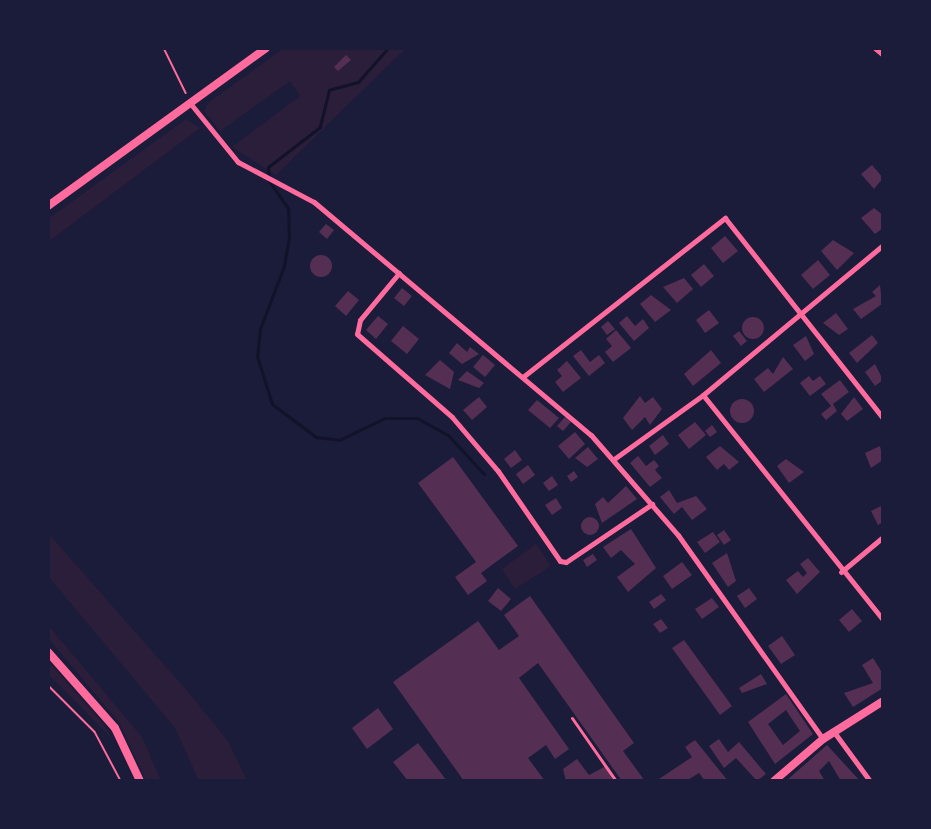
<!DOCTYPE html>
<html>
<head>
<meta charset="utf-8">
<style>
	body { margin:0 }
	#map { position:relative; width:931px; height:829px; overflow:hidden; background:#1b1b3a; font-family:"Fira Sans",sans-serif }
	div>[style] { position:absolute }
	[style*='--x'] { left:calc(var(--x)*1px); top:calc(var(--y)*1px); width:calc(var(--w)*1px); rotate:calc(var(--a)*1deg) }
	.green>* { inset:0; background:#2a1e3b }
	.stream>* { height:3px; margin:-1.5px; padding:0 1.5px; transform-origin:1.5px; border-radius:1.5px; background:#12122b }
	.building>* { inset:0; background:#542f53 }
	.round { border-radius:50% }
	.path>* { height:1.5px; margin:-0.75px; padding:0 0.75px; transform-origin:0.75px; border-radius:0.75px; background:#ff6b9d }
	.service>* { height:3px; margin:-1.5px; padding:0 1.5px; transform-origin:1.5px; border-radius:1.5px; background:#ff6b9d }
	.minor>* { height:5px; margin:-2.5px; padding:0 2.5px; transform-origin:2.5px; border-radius:2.5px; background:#ff6b9d }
	.secondary>* { height:8px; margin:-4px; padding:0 4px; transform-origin:4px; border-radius:4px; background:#ff6b9d }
	.primary>* { height:8px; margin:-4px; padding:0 4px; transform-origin:4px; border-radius:4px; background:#ff6b9d }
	span { translate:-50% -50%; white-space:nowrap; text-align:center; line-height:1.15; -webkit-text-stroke:4.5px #1b1b3a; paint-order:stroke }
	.frame { position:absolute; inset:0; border:50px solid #1b1b3a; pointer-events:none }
</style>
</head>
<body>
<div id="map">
	<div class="green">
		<i style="clip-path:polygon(284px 48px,406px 48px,276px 175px,232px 147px,300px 96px,290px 81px,220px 131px,204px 111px,208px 103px)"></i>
		<i style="clip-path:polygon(186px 119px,200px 128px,48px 242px,48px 219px)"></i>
		<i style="clip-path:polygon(48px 533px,189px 693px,228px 741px,247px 781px,199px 781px,175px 728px,48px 576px)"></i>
		<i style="clip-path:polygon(536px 544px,551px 566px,515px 589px,502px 569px)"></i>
		<i style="clip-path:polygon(48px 625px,142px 737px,161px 781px,146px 781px,119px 722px,48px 638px)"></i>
		<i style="clip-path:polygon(48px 661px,102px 722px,113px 740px,48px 674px)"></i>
	</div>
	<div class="stream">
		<i style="--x:388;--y:48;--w:45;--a:131.4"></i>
		<i style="--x:358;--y:82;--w:30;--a:165"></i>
		<i style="--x:329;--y:90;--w:38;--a:104"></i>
		<i style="--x:320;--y:127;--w:66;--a:142.4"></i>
		<i style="--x:268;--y:167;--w:14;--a:86"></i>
		<i style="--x:269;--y:181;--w:33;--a:55"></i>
		<i style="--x:288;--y:208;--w:29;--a:88"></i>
		<i style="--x:289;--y:237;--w:29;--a:100"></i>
		<i style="--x:284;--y:266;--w:67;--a:110.9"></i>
		<i style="--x:260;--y:329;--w:27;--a:96"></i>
		<i style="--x:257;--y:356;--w:50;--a:72.6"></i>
		<i style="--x:272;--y:404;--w:55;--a:36.9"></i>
		<i style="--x:316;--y:437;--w:23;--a:7"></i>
		<i style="--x:339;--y:440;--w:51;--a:-25.6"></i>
		<i style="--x:385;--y:418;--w:32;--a:0"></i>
		<i style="--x:417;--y:418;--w:35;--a:29"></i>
		<i style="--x:448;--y:435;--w:53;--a:47.3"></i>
	</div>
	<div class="building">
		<i style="clip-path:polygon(346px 55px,351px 60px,338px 71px,334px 67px)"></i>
		<i style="clip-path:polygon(872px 165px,883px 178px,874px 189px,861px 174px)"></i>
		<i style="clip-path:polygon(874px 208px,883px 215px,883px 228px,875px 234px,861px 218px)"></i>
		<i style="clip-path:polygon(326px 224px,334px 230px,327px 239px,319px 232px)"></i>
		<i style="clip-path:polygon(725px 236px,738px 251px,723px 263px,711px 248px)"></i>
		<i style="clip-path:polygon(833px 240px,854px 253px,837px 270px,821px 251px)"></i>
		<i class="round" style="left:310px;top:255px;width:22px;height:22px"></i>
		<i style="clip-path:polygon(818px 260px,830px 275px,813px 289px,801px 275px)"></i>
		<i style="clip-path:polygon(704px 264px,714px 276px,701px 287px,691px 275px)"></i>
		<i style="clip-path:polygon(684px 278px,693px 289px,677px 303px,663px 287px)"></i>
		<i style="clip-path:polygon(880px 285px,882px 304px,861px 319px,853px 309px,876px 296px,872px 292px)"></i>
		<i style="clip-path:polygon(402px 288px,412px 296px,404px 306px,394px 298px)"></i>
		<i style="clip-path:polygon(348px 291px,359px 300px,346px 316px,335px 306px)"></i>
		<i style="clip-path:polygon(651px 295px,671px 310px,655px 322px,640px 304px)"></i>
		<i style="clip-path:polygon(709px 310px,719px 323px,705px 333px,696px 320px)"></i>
		<i style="clip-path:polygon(836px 313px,848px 329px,839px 335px,823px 323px)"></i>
		<i style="clip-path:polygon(378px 316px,388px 324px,376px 339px,366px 330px)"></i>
		<i style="clip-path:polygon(627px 316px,635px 326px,643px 319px,649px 328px,634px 341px,619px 323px)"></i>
		<i class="round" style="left:742px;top:317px;width:22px;height:22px"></i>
		<i style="clip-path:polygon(608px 321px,615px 329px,607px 335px,601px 327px)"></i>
		<i style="clip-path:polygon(403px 326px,419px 339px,407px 354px,391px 341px)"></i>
		<i style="clip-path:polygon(616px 330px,631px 348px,613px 362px,605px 352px,612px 346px,606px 339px)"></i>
		<i style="clip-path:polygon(739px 331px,747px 341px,741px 346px,733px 336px)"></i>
		<i style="clip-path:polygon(872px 335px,878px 343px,857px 363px,849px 353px)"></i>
		<i style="clip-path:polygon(806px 336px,814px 354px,805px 361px,793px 345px)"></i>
		<i style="clip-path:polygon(457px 343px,467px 352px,470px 347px,479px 354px,462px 364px,449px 353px)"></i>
		<i style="clip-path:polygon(581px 350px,590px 362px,599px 355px,605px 363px,589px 376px,573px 356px)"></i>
		<i style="clip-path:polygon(711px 350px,721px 363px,693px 386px,684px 374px)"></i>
		<i style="clip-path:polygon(483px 355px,495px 365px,485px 377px,473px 367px)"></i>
		<i style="clip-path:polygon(783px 357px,793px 369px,764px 392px,754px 379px,768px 368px,773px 374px)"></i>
		<i style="clip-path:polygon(440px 360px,454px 372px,450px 389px,425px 375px)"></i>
		<i style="clip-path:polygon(567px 361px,581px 378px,563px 392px,555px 382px,562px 376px,557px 370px)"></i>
		<i style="clip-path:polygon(875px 364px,883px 380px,875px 386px,865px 372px)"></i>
		<i style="clip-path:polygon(467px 371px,484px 383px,479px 388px,458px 380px)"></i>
		<i style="clip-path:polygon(809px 376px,813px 381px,820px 376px,826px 384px,810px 396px,800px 383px)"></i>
		<i style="clip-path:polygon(840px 380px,849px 392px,833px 404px,837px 411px,826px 420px,821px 414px,831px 406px,821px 394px)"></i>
		<i style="clip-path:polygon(640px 396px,645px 403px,653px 397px,662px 409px,650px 425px,645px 417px,632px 430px,623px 418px)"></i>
		<i style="clip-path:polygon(479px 397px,487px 407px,472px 420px,463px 410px)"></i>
		<i style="clip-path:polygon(854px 397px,863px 409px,847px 421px,841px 414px)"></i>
		<i class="round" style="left:730px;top:399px;width:24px;height:24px"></i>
		<i style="clip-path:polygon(537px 400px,559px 418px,550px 428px,528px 410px)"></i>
		<i style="clip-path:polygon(565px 417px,571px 422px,563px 431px,557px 426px)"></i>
		<i style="clip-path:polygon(695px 422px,706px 435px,689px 449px,678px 435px)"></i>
		<i style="clip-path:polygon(712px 425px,717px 432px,710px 437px,705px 431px)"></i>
		<i style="clip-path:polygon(575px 432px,585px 444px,569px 459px,558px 446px)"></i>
		<i style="clip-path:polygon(663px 435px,669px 444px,655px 455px,649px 446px)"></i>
		<i style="clip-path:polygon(720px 446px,739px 462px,729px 470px,724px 464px,717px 470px,706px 457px)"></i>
		<i style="clip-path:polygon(880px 446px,883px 460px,871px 468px,865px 453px)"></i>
		<i style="clip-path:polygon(588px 447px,598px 459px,587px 467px,575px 458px)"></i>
		<i style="clip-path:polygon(515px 450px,522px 460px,511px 468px,504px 459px)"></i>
		<i style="clip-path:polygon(638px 456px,646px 466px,654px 460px,659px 466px,655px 470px,662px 478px,650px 487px,630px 463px)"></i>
		<i style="clip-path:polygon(453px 457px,518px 546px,481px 573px,487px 581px,468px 595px,455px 577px,476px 562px,418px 483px)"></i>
		<i style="clip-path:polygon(786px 459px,804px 472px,789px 483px,777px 466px)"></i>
		<i style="clip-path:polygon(528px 465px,535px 475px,523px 484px,516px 474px)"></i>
		<i style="clip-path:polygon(574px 471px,578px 477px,571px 482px,567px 476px)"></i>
		<i style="clip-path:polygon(552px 476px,558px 485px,549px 491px,543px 483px)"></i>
		<i style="clip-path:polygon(626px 486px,637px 499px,602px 523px,595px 504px,603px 497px,608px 503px)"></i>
		<i style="clip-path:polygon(669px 490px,677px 503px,696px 496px,707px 509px,692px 520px,682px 507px,674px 514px,660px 497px)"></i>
		<i style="clip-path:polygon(556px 498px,562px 508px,552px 515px,545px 505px)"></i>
		<i style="clip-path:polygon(883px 505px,883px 522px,878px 525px,871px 511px)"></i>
		<i class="round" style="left:581px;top:517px;width:18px;height:18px"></i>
		<i style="clip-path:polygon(631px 529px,656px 568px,628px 592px,617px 577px,635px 564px,621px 550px,611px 558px,603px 547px)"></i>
		<i style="clip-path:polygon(724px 530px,731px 540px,724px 545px,717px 535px)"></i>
		<i style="clip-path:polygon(713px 532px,720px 542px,705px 553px,697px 542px)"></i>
		<i style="clip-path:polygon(727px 553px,736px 581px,728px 587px,712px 563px)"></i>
		<i style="clip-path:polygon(593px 554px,597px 560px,587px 567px,583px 560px)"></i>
		<i style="clip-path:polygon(808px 558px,820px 572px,797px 594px,786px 580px,798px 571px,803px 577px,807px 573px,800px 564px)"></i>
		<i style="clip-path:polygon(682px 562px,692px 575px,672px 589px,663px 576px)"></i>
		<i style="clip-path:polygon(498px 588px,511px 599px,501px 611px,488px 601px)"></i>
		<i style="clip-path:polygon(749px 588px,757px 599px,745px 608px,737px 596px)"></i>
		<i style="clip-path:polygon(661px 594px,666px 600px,654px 609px,649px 602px)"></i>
		<i style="clip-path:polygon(530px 596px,634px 743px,623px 751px,645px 781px,622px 781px,538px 663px,519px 678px,569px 749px,555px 759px,546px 745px,528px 758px,545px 781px,464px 781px,393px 682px,478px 621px,499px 650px,519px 636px,504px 615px)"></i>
		<i style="clip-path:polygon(712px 598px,719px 607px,702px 619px,695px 609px)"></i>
		<i style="clip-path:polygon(852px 609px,862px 621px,849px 632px,839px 620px)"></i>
		<i style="clip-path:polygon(661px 619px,668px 628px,660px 633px,653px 624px)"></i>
		<i style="clip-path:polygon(782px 636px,795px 655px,781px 664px,768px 646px)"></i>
		<i style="clip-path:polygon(684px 640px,732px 706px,720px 715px,672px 648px)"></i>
		<i style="clip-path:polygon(873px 658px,883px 674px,883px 688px,853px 707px,844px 693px,873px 683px,862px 665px)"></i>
		<i style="clip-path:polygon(761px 674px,767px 684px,742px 693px,739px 688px)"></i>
		<i style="clip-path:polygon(evenodd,786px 694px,813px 734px,775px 764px,748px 722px,786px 694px,786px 710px,800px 731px,783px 745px,768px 724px,786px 710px)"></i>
		<i style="clip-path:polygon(378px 708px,393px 729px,367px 749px,352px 728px)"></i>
		<i style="clip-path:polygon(719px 739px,728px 752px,739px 742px,766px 774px,757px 781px,736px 758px,724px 768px,709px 746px)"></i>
		<i style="clip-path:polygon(695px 740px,728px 781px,705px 781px,699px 773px,686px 781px,656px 781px,692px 757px,685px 747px)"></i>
		<i style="clip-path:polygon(418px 743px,447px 781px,408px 781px,393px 762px)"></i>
		<i style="clip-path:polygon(827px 745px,860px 781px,841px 781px,829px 761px,819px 771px,825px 781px,786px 781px)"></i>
		<i style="clip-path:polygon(577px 759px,589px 775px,606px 766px,613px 781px,566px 781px,563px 769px)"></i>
	</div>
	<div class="path">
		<i style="--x:164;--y:48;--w:50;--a:63.9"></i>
		<i style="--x:48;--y:685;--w:66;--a:45"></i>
		<i style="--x:95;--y:732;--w:55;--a:62"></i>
	</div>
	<div class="service">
		<i style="--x:572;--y:718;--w:77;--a:55.1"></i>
	</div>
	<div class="minor">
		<i style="--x:875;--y:48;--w:11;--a:41"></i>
		<i style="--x:190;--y:103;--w:76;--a:50.9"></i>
		<i style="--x:238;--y:162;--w:86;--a:27.8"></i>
		<i style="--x:314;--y:202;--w:362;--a:40.1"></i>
		<i style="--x:591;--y:435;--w:133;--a:49"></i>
		<i style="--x:678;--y:535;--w:250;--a:54.6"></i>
		<i style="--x:399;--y:273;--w:61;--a:129.7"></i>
		<i style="--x:360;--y:320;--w:14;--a:102"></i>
		<i style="--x:357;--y:334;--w:126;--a:41.1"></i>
		<i style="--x:452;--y:417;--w:71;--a:49.6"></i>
		<i style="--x:498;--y:471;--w:109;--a:55.4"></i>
		<i style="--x:560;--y:561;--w:6;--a:9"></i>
		<i style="--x:566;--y:562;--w:104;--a:-34"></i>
		<i style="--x:524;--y:376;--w:256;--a:-38.2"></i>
		<i style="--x:725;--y:218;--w:255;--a:51.7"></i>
		<i style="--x:703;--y:395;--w:288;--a:51.3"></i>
		<i style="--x:614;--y:459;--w:110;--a:-35.7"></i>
		<i style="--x:703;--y:395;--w:234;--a:-39.8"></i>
		<i style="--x:841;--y:572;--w:55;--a:-39.8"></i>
		<i style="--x:834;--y:732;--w:61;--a:53.7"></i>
	</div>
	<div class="secondary">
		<i style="--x:774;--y:781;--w:65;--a:-40.6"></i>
		<i style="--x:823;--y:739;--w:71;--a:-32.3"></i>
	</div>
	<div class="primary">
		<i style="--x:48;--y:206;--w:269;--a:-35.9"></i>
		<i style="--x:48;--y:652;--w:101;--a:48.6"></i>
		<i style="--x:115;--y:728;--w:59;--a:64.7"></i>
	</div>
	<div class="frame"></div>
</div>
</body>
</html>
